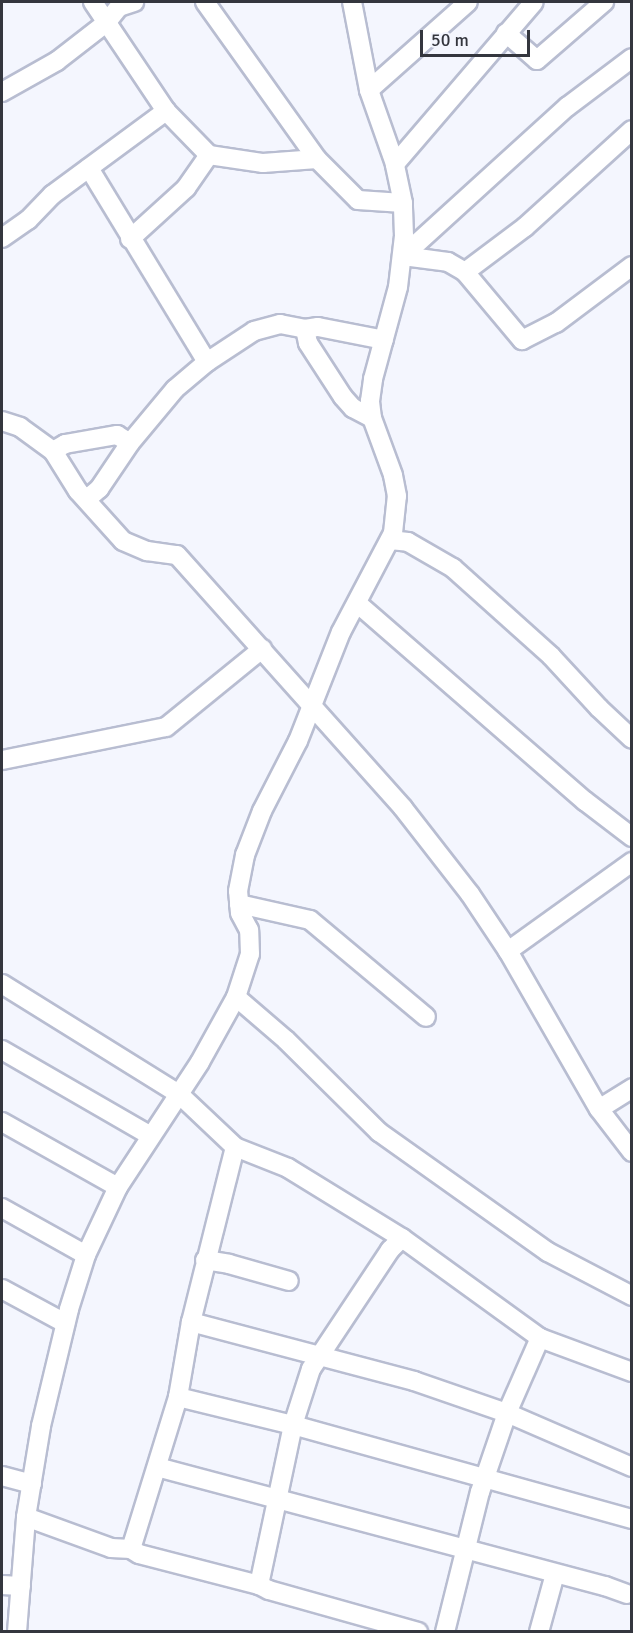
<!DOCTYPE html>
<html>
<head>
<meta charset="utf-8">
<style>
	body { margin:0 }
	#map { position:relative; width:633px; height:1633px; overflow:hidden; background:#f4f6fe; font-family:Signika,sans-serif }
	div>[style] { position:absolute }
	[style*='--x'] { left:calc(var(--x)*1px); top:calc(var(--y)*1px); width:calc(var(--w)*1px); rotate:calc(var(--a)*1deg) }
	.roads { filter:drop-shadow(2px 0 #b8bdd1) drop-shadow(-2px 0 #b8bdd1) drop-shadow(0 2px #b8bdd1) drop-shadow(0 -2px #b8bdd1) }
	.minor>* { height:18px; margin:-9px; padding:0 9px; transform-origin:9px; border-radius:9px; background:#fff }
	span { translate:-50% -50%; white-space:nowrap; text-align:center; line-height:1.15; -webkit-text-stroke:6px #f4f6fe; paint-order:stroke }
	.frame { position:absolute; inset:0; border:3px solid #34363e; pointer-events:none }
	.scale { position:absolute; left:420px; top:30px; width:110px; height:27px; box-sizing:border-box; border:3px solid #34363e; border-top:0; padding-left:8px; font-size:18px; line-height:21px; white-space:nowrap; color:#34363e; -webkit-text-stroke:4px #f4f6fe; paint-order:stroke }
</style>
</head>
<body>
<div id="map">
	<div class="roads">
		<div class="minor">
			<i style="--x:93;--y:2;--w:131;--a:56.2"></i>
			<i style="--x:166;--y:111;--w:62;--a:45.7"></i>
			<i style="--x:209;--y:155;--w:55;--a:8.4"></i>
			<i style="--x:263;--y:163;--w:54;--a:-4.2"></i>
			<i style="--x:205;--y:2;--w:193;--a:54.5"></i>
			<i style="--x:317;--y:159;--w:58;--a:45"></i>
			<i style="--x:358;--y:200;--w:45;--a:3.8"></i>
			<i style="--x:506;--y:33;--w:41;--a:41.1"></i>
			<i style="--x:537;--y:60;--w:89;--a:-40.9"></i>
			<i style="--x:369;--y:90;--w:132;--a:-41.6"></i>
			<i style="--x:2;--y:92;--w:63;--a:-29.4"></i>
			<i style="--x:57;--y:61;--w:62;--a:-37.8"></i>
			<i style="--x:106;--y:23;--w:21;--a:-51"></i>
			<i style="--x:119;--y:7;--w:16;--a:-18"></i>
			<i style="--x:395;--y:164;--w:213;--a:-49.4"></i>
			<i style="--x:89;--y:168;--w:227;--a:58.7"></i>
			<i style="--x:2;--y:238;--w:32;--a:-35"></i>
			<i style="--x:28;--y:220;--w:35;--a:-46"></i>
			<i style="--x:52;--y:195;--w:142;--a:-36.4"></i>
			<i style="--x:130;--y:239;--w:76;--a:-42.3"></i>
			<i style="--x:186;--y:188;--w:40;--a:-55.1"></i>
			<i style="--x:403;--y:256;--w:222;--a:-42.3"></i>
			<i style="--x:567;--y:107;--w:81;--a:-37"></i>
			<i style="--x:403;--y:256;--w:45;--a:7.6"></i>
			<i style="--x:448;--y:262;--w:20;--a:30"></i>
			<i style="--x:465;--y:272;--w:89;--a:50"></i>
			<i style="--x:522;--y:340;--w:38;--a:-27"></i>
			<i style="--x:556;--y:323;--w:95;--a:-36.9"></i>
			<i style="--x:465;--y:272;--w:75;--a:-36.9"></i>
			<i style="--x:525;--y:227;--w:144;--a:-42.2"></i>
			<i style="--x:305;--y:329;--w:14;--a:78"></i>
			<i style="--x:308;--y:343;--w:64;--a:57.1"></i>
			<i style="--x:343;--y:397;--w:15;--a:48"></i>
			<i style="--x:353;--y:408;--w:21;--a:28"></i>
			<i style="--x:2;--y:421;--w:19;--a:18"></i>
			<i style="--x:20;--y:427;--w:41;--a:36"></i>
			<i style="--x:53;--y:451;--w:47;--a:58"></i>
			<i style="--x:78;--y:491;--w:67;--a:48"></i>
			<i style="--x:123;--y:541;--w:26;--a:23"></i>
			<i style="--x:147;--y:551;--w:30;--a:8"></i>
			<i style="--x:177;--y:555;--w:339;--a:48.2"></i>
			<i style="--x:403;--y:808;--w:109;--a:52.1"></i>
			<i style="--x:470;--y:894;--w:69;--a:56.3"></i>
			<i style="--x:508;--y:951;--w:182;--a:60.1"></i>
			<i style="--x:599;--y:1109;--w:54;--a:52.5"></i>
			<i style="--x:53;--y:451;--w:14;--a:-30"></i>
			<i style="--x:65;--y:444;--w:53;--a:-9.8"></i>
			<i style="--x:117;--y:435;--w:15;--a:32"></i>
			<i style="--x:87;--y:499;--w:16;--a:-40"></i>
			<i style="--x:99;--y:489;--w:55;--a:-56"></i>
			<i style="--x:130;--y:443;--w:70;--a:-50.2"></i>
			<i style="--x:175;--y:389;--w:42;--a:-40.2"></i>
			<i style="--x:207;--y:362;--w:56;--a:-33.4"></i>
			<i style="--x:254;--y:331;--w:27;--a:-15"></i>
			<i style="--x:280;--y:324;--w:25;--a:11"></i>
			<i style="--x:305;--y:329;--w:13;--a:-9"></i>
			<i style="--x:318;--y:327;--w:67;--a:11.1"></i>
			<i style="--x:390;--y:540;--w:18;--a:6"></i>
			<i style="--x:408;--y:542;--w:52;--a:30"></i>
			<i style="--x:453;--y:568;--w:132;--a:41.9"></i>
			<i style="--x:551;--y:656;--w:71;--a:47.3"></i>
			<i style="--x:599;--y:708;--w:45;--a:43.2"></i>
			<i style="--x:357;--y:603;--w:302;--a:41"></i>
			<i style="--x:585;--y:801;--w:59;--a:37.5"></i>
			<i style="--x:2;--y:760;--w:167;--a:-11.4"></i>
			<i style="--x:166;--y:727;--w:124;--a:-39.1"></i>
			<i style="--x:239;--y:904;--w:73;--a:12.7"></i>
			<i style="--x:310;--y:920;--w:151;--a:39.9"></i>
			<i style="--x:508;--y:951;--w:153;--a:-35.7"></i>
			<i style="--x:2;--y:984;--w:208;--a:31.9"></i>
			<i style="--x:179;--y:1094;--w:77;--a:43.4"></i>
			<i style="--x:235;--y:1147;--w:57;--a:21.6"></i>
			<i style="--x:288;--y:1168;--w:134;--a:31.6"></i>
			<i style="--x:402;--y:1238;--w:170;--a:35.9"></i>
			<i style="--x:540;--y:1338;--w:98;--a:20.3"></i>
			<i style="--x:236;--y:997;--w:66;--a:40.7"></i>
			<i style="--x:286;--y:1040;--w:131;--a:44.7"></i>
			<i style="--x:379;--y:1132;--w:207;--a:35.4"></i>
			<i style="--x:548;--y:1252;--w:95;--a:27.6"></i>
			<i style="--x:2;--y:1050;--w:172;--a:30"></i>
			<i style="--x:599;--y:1109;--w:39;--a:-32"></i>
			<i style="--x:2;--y:1122;--w:133;--a:29.3"></i>
			<i style="--x:2;--y:1208;--w:96;--a:29.2"></i>
			<i style="--x:205;--y:1260;--w:24;--a:9"></i>
			<i style="--x:229;--y:1264;--w:62;--a:15.8"></i>
			<i style="--x:2;--y:1289;--w:72;--a:28.4"></i>
			<i style="--x:191;--y:1322;--w:231;--a:14.8"></i>
			<i style="--x:414;--y:1381;--w:98;--a:19"></i>
			<i style="--x:507;--y:1413;--w:136;--a:23.4"></i>
			<i style="--x:178;--y:1397;--w:118;--a:13.7"></i>
			<i style="--x:293;--y:1425;--w:352;--a:15.5"></i>
			<i style="--x:157;--y:1467;--w:464;--a:14.9"></i>
			<i style="--x:605;--y:1586;--w:23;--a:20"></i>
			<i style="--x:2;--y:1476;--w:31;--a:15"></i>
			<i style="--x:26;--y:1517;--w:90;--a:20"></i>
			<i style="--x:111;--y:1548;--w:20;--a:3"></i>
			<i style="--x:131;--y:1549;--w:9;--a:32"></i>
			<i style="--x:139;--y:1554;--w:124;--a:14.5"></i>
			<i style="--x:259;--y:1585;--w:11;--a:27"></i>
			<i style="--x:269;--y:1590;--w:155;--a:15.7"></i>
			<i style="--x:131;--y:1549;--w:159;--a:-72.8"></i>
			<i style="--x:178;--y:1397;--w:76;--a:-80.2"></i>
			<i style="--x:191;--y:1322;--w:180;--a:-75.9"></i>
			<i style="--x:2;--y:1585;--w:19;--a:3"></i>
			<i style="--x:259;--y:1585;--w:164;--a:-78"></i>
			<i style="--x:293;--y:1425;--w:59;--a:-72.2"></i>
			<i style="--x:311;--y:1369;--w:143;--a:-56.4"></i>
			<i style="--x:390;--y:1250;--w:17;--a:-45"></i>
			<i style="--x:17;--y:1632;--w:115;--a:-85.5"></i>
			<i style="--x:26;--y:1517;--w:92;--a:-80.6"></i>
			<i style="--x:41;--y:1426;--w:120;--a:-76.5"></i>
			<i style="--x:69;--y:1309;--w:57;--a:-72.5"></i>
			<i style="--x:86;--y:1255;--w:75;--a:-64.8"></i>
			<i style="--x:118;--y:1187;--w:149;--a:-56.7"></i>
			<i style="--x:200;--y:1062;--w:74;--a:-61"></i>
			<i style="--x:236;--y:997;--w:45;--a:-72"></i>
			<i style="--x:250;--y:954;--w:24;--a:-92"></i>
			<i style="--x:249;--y:930;--w:19;--a:-118"></i>
			<i style="--x:240;--y:913;--w:22;--a:-95"></i>
			<i style="--x:238;--y:891;--w:37;--a:-79"></i>
			<i style="--x:245;--y:855;--w:47;--a:-68.9"></i>
			<i style="--x:262;--y:811;--w:79;--a:-62.8"></i>
			<i style="--x:298;--y:741;--w:117;--a:-68.5"></i>
			<i style="--x:341;--y:632;--w:112;--a:-62.3"></i>
			<i style="--x:393;--y:533;--w:37;--a:-84"></i>
			<i style="--x:397;--y:496;--w:21;--a:-101"></i>
			<i style="--x:393;--y:475;--w:61;--a:-110.2"></i>
			<i style="--x:372;--y:418;--w:17;--a:-97"></i>
			<i style="--x:370;--y:401;--w:22;--a:-82"></i>
			<i style="--x:373;--y:379;--w:95;--a:-74.8"></i>
			<i style="--x:398;--y:287;--w:51;--a:-83.3"></i>
			<i style="--x:404;--y:236;--w:33;--a:-92"></i>
			<i style="--x:403;--y:203;--w:40;--a:-102"></i>
			<i style="--x:395;--y:164;--w:78;--a:-109.4"></i>
			<i style="--x:369;--y:90;--w:90;--a:-100.9"></i>
			<i style="--x:445;--y:1632;--w:144;--a:-76"></i>
			<i style="--x:480;--y:1492;--w:83;--a:-71.1"></i>
			<i style="--x:507;--y:1413;--w:82;--a:-66.3"></i>
			<i style="--x:539;--y:1632;--w:60;--a:-74.6"></i>
		</div>
	</div>
	<div class="frame"></div>
	<div class="scale">50 m</div>
</div>
</body>
</html>
